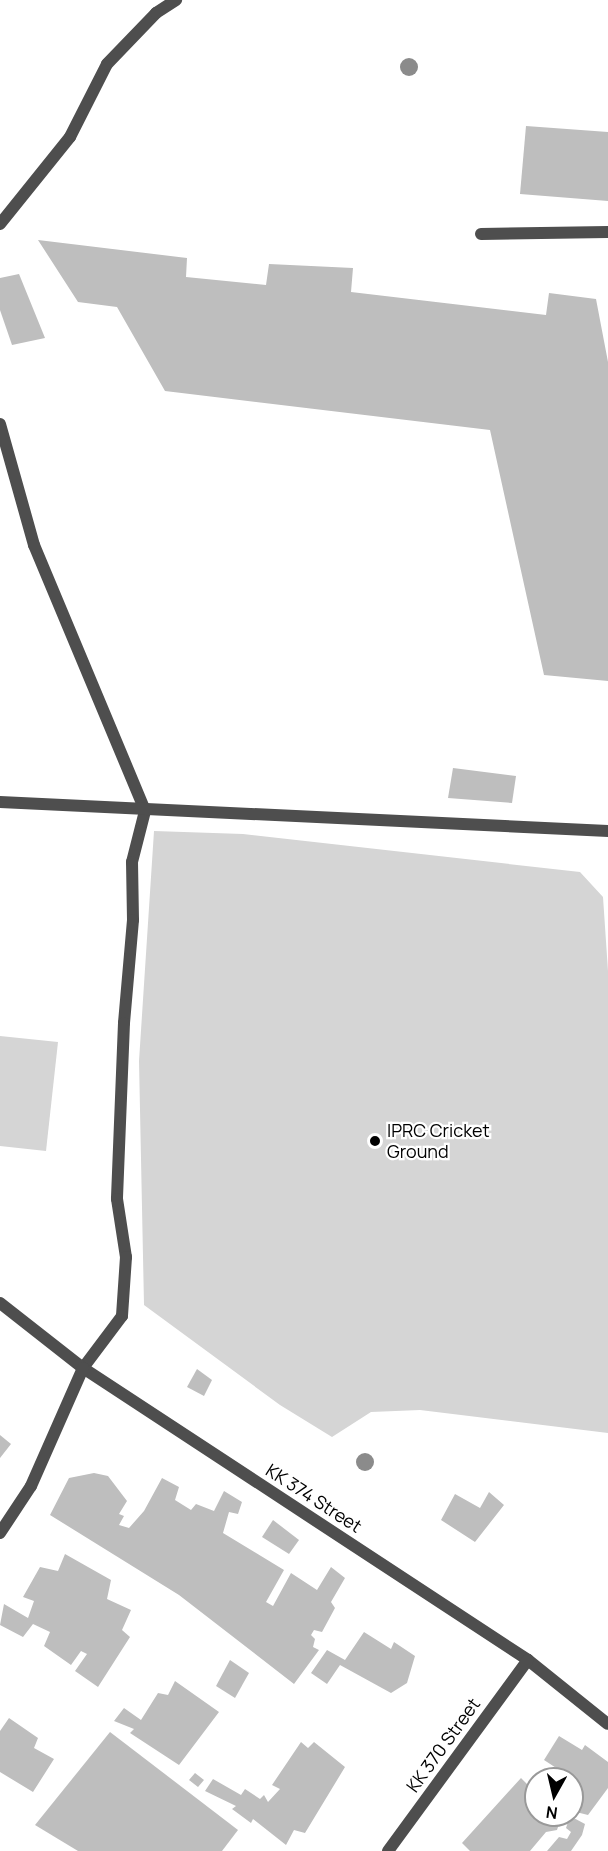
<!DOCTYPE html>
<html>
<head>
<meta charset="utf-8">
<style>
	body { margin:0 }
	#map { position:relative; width:608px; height:1851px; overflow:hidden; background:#fff; font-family:Manrope,sans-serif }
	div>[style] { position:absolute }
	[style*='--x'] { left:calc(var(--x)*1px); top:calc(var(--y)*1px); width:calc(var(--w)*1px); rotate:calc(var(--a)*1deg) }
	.green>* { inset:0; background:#d5d5d5 }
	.building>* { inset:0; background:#bebebe }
	.lane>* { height:12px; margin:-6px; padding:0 6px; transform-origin:6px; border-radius:6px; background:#4e4e4e }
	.street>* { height:12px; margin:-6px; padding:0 6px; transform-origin:6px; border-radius:6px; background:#4e4e4e }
	.trees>* { width:18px; height:18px; margin:-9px; border-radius:50%; background:#8b8b8b }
	.dots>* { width:16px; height:16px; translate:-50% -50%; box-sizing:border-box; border:3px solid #fff; border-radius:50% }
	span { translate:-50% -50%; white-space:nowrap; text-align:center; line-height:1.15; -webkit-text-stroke:4.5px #fff; paint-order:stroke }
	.poi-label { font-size:18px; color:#000 }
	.left { translate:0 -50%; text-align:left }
	.street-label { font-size:18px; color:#000 }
	.north { position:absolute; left:524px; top:1767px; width:60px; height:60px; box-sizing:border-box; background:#fff; border:2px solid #999; border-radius:50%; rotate:188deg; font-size:16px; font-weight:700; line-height:24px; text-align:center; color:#000 }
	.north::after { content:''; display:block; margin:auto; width:21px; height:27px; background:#000; clip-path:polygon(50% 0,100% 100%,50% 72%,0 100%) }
</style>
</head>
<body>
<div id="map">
	<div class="green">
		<i style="clip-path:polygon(154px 831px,243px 834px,580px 872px,603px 897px,608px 971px,608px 1433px,420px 1410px,371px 1412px,332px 1437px,280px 1405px,144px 1305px,139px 1061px)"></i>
		<i style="clip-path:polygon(0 1036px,58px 1042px,46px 1151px,0 1146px)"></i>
	</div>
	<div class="building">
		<i style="clip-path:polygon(526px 126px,608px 132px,608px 201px,520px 194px)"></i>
		<i style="clip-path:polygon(38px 240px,187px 258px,186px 277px,266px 285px,269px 264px,353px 268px,351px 292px,546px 315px,549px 293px,596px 299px,608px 362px,608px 681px,544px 675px,490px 430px,165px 391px,117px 307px,78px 302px)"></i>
		<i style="clip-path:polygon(19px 274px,45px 338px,12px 345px,0 310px,0 278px)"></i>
		<i style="clip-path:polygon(453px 768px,516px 776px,512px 803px,448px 798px)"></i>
		<i style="clip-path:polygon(197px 1369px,212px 1380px,204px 1396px,187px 1387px)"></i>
		<i style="clip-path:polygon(0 1435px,11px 1444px,0 1458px)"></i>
		<i style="clip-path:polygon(94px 1473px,108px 1476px,127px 1501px,119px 1514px,124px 1516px,119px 1525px,129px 1528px,144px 1511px,162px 1478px,179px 1487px,175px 1500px,191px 1510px,196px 1504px,214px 1511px,224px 1491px,242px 1502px,238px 1514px,229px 1512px,223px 1533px,284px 1570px,266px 1602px,273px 1606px,291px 1573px,317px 1590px,331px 1567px,345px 1578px,331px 1602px,335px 1608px,322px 1632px,314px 1630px,311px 1635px,315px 1639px,313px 1647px,319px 1650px,294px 1684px,179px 1595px,50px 1515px,69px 1478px)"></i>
		<i style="clip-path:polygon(489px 1492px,504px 1505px,475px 1542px,441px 1520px,455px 1494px,480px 1508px)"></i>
		<i style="clip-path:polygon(273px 1520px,299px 1540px,289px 1554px,262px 1537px)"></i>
		<i style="clip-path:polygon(65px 1554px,111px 1580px,107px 1599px,131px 1610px,122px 1630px,130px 1637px,98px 1687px,75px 1671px,87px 1654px,81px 1651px,71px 1665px,44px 1646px,50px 1632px,33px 1624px,23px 1637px,0 1625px,4px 1604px,28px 1618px,34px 1601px,23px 1597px,40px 1567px,58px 1571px)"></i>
		<i style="clip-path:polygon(364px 1632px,391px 1649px,394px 1642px,415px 1656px,407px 1683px,391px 1693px,340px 1665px,327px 1684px,311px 1673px,327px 1650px,345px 1660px)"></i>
		<i style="clip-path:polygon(230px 1660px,249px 1673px,235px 1698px,216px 1686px)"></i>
		<i style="clip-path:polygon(175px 1681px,219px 1712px,179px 1765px,130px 1733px,134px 1729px,114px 1721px,124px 1708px,141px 1720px,158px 1693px,168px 1695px)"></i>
		<i style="clip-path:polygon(9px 1718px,38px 1738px,34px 1748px,54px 1759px,33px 1792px,0 1772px,0 1731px)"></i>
		<i style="clip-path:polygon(110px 1732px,238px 1830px,222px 1851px,78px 1851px,35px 1825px)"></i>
		<i style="clip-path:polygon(559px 1736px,582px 1750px,585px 1745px,608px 1762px,608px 1788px,588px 1815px,572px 1811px,572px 1779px,564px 1779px,567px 1775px,544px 1760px)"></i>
		<i style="clip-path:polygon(301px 1742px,308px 1748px,314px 1742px,345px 1767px,305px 1833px,294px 1830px,286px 1845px,253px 1819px,251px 1823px,232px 1809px,236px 1806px,205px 1791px,213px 1779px,241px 1795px,245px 1789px,260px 1799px,264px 1795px,268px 1802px,280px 1789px,272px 1785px)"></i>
		<i style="clip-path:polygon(195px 1773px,204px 1780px,198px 1787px,189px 1780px)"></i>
		<i style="clip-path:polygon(521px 1778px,536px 1793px,536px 1815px,561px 1818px,557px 1830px,546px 1832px,530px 1851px,470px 1851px,462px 1843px)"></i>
		<i style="clip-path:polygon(570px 1816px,585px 1824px,582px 1835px,571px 1851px,547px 1851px,559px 1837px,567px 1839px,571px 1832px,566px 1828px)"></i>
	</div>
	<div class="lane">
		<i style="--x:0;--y:224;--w:112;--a:-51.2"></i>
		<i style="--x:70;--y:137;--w:82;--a:-63.1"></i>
		<i style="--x:107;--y:64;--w:71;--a:-46.1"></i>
		<i style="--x:156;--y:13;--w:24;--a:-33"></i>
		<i style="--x:481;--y:234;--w:127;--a:-0.9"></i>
		<i style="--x:0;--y:424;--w:126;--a:74.3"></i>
		<i style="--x:34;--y:545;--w:288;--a:67.3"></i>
		<i style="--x:145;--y:811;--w:53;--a:104.3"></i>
		<i style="--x:132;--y:862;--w:58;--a:89"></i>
		<i style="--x:133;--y:920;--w:103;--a:95"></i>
		<i style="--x:124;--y:1023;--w:176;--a:92.3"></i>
		<i style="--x:117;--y:1199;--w:59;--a:81.2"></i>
		<i style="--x:126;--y:1257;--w:59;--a:93.9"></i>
		<i style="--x:122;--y:1316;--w:65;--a:126.9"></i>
		<i style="--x:0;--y:802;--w:609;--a:2.73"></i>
	</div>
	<div class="street">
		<i style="--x:0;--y:1303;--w:105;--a:38.1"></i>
		<i style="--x:83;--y:1368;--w:532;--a:33.27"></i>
		<i style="--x:528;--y:1660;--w:102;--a:38.7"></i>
		<i style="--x:0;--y:1533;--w:56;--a:-56.6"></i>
		<i style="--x:31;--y:1486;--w:129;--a:-66.2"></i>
		<i style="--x:388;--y:1851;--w:237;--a:-53.8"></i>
	</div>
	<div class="trees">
		<i style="left:409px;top:67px"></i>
		<i style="left:365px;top:1462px"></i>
	</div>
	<div class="dots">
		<i style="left:375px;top:1141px;background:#000"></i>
	</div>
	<div class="poi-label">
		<span class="left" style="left:387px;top:1141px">IPRC Cricket<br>Ground</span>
	</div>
	<div class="street-label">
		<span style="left:314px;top:1498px;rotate:33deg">KK 374 Street</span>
		<span style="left:443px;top:1745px;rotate:-54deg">KK 370 Street</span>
	</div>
	<div class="north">N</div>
</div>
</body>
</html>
